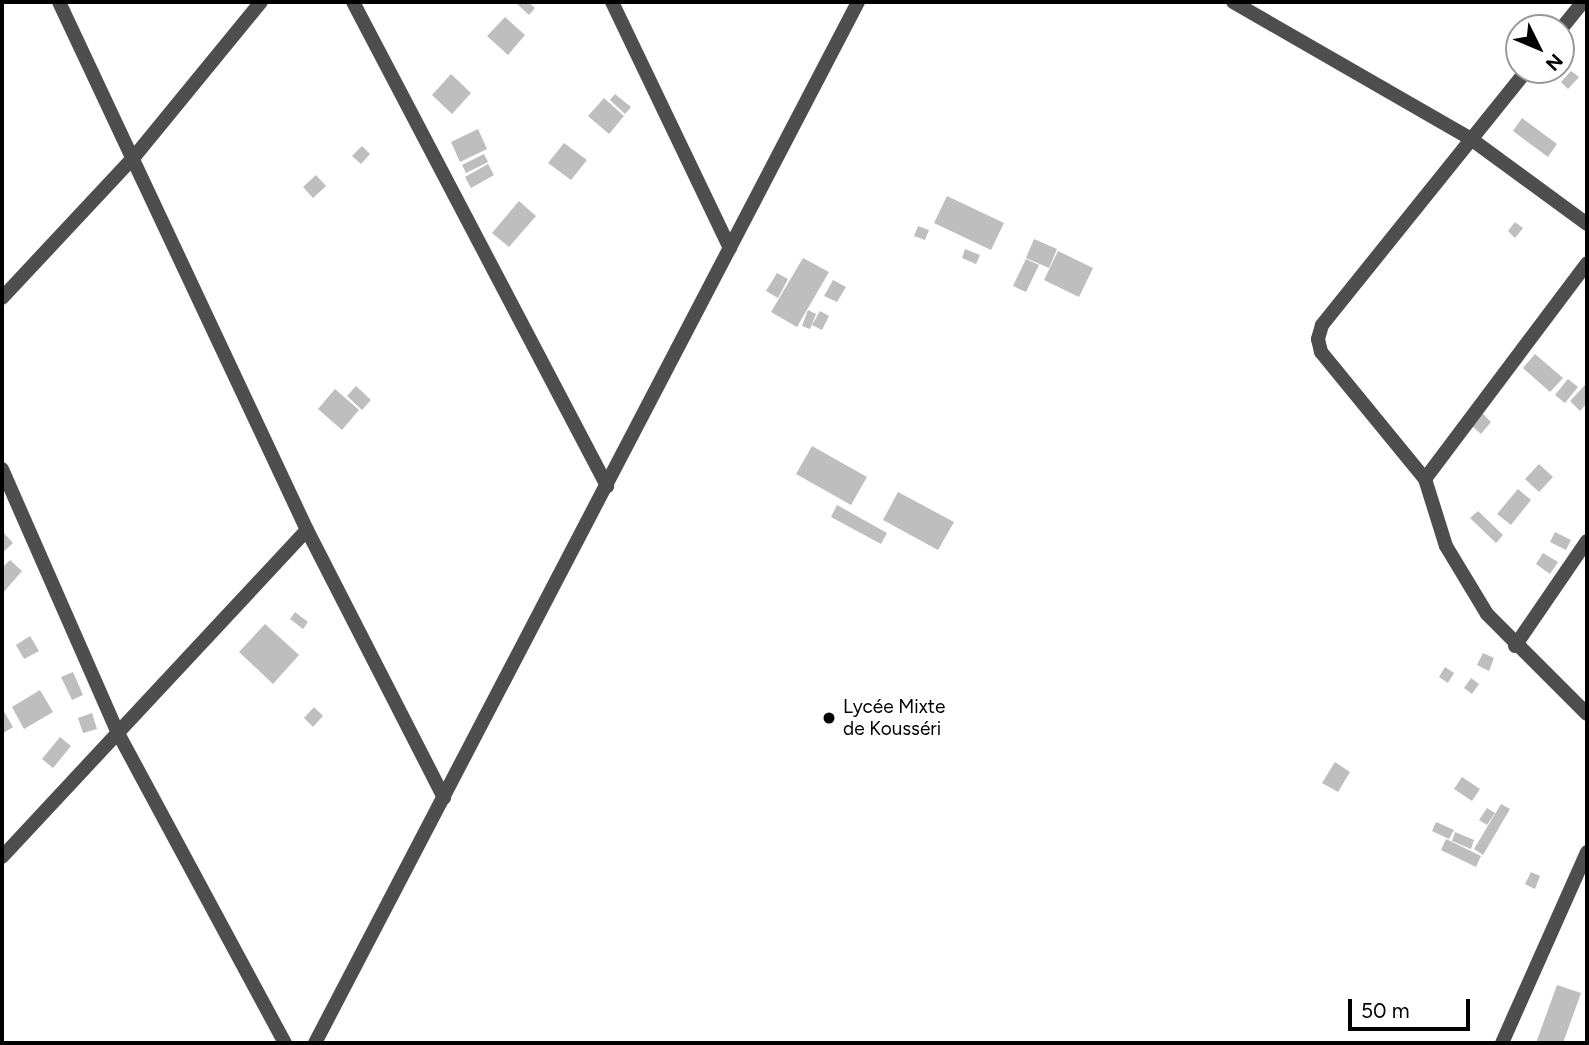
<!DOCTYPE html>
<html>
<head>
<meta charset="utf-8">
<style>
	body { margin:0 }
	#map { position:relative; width:1589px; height:1045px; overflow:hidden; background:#fff; font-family:Figtree,sans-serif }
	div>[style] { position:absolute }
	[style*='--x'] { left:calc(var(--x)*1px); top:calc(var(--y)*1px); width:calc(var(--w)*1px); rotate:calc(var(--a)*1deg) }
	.building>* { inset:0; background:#bebebe }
	.street>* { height:14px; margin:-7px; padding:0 7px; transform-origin:7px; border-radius:7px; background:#4e4e4e }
	.dots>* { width:19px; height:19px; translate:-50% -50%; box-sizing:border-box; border:4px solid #fff; border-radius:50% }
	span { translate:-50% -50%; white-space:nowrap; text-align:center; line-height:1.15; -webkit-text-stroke:5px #fff; paint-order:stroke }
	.poi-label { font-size:19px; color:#000 }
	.left { translate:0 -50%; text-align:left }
	.frame { position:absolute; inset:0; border:4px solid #000; pointer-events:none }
	.north { position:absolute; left:1505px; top:14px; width:70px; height:70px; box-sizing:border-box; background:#fff; border:2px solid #999; border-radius:50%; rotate:133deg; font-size:19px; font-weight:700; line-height:28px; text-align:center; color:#000 }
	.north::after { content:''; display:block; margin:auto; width:24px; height:32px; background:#000; clip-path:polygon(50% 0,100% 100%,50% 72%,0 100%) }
	.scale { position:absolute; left:1348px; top:999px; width:122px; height:32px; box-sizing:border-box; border:4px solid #000; border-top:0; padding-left:9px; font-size:21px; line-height:24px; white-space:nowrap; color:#000; -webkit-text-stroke:5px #fff; paint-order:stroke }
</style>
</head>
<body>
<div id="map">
	<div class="building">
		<i style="clip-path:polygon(528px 2px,535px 8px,529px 15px,516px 3px)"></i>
		<i style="clip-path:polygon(505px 17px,525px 35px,508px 55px,487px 36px)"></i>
		<i style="clip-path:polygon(1571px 71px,1579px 77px,1568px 89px,1561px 82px)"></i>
		<i style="clip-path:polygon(451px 74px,471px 93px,452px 114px,432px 95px)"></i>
		<i style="clip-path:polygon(615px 94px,631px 107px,625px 114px,610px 100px)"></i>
		<i style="clip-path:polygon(604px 98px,624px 116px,609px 134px,588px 116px)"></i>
		<i style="clip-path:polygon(1522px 118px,1557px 144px,1548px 157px,1513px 131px)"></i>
		<i style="clip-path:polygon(478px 129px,487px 149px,460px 162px,451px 142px)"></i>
		<i style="clip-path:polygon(564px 143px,587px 160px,571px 180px,548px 163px)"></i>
		<i style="clip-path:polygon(362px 146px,370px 154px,361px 164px,352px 156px)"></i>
		<i style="clip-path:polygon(484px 154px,488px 162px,466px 173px,462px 165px)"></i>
		<i style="clip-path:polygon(488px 164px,494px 175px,471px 188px,465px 177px)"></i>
		<i style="clip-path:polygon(316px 175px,326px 186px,313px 198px,303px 187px)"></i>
		<i style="clip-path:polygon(947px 196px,1004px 223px,991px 250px,934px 223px)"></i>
		<i style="clip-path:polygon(519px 201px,536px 216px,509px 247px,492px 233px)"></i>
		<i style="clip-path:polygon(1515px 222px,1523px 228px,1515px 238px,1508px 231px)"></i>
		<i style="clip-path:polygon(918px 226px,929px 230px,925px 240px,914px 236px)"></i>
		<i style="clip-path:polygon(1034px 239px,1057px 249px,1049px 268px,1026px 258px)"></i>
		<i style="clip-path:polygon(965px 249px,980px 255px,976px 264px,962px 258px)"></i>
		<i style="clip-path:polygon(1058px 251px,1093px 268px,1079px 297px,1044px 280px)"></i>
		<i style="clip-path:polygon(803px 258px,829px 272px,797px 327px,771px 312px)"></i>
		<i style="clip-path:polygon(1026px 259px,1039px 265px,1026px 292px,1013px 286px)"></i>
		<i style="clip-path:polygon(777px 273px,788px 279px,778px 298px,766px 291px)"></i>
		<i style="clip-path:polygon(833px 280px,846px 287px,837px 302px,824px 296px)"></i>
		<i style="clip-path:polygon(808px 310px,816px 314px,810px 329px,802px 326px)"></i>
		<i style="clip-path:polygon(820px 311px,829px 316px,822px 330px,812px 325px)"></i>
		<i style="clip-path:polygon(1535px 354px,1563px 378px,1550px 392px,1523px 368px)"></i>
		<i style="clip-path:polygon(1568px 379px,1578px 387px,1565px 403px,1555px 395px)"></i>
		<i style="clip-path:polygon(1585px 385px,1587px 403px,1580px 411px,1570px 401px)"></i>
		<i style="clip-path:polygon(356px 386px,371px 400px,362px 410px,347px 396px)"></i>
		<i style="clip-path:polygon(335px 389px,359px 410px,342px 430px,318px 409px)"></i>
		<i style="clip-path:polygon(1482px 413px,1491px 422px,1481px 434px,1471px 425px)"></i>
		<i style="clip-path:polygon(812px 446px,867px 477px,851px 505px,796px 474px)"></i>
		<i style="clip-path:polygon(1539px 464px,1553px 477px,1539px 492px,1525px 479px)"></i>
		<i style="clip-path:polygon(1518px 489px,1531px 500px,1511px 525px,1497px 514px)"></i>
		<i style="clip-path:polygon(898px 492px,954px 522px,938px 550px,883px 520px)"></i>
		<i style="clip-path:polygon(837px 505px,887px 533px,881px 544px,831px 517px)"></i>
		<i style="clip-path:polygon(1478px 511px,1503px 535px,1496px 543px,1470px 518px)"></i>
		<i style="clip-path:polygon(2px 531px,13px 543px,2px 553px)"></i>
		<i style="clip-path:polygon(1555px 532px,1571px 540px,1566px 550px,1550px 542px)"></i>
		<i style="clip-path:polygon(1543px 553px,1558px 562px,1550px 574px,1536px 564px)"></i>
		<i style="clip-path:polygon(10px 560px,22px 571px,2px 594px,2px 568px)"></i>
		<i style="clip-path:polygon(295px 612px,308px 622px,303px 629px,290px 619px)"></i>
		<i style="clip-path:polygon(265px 624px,299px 655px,273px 684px,239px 652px)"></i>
		<i style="clip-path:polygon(30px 636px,39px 651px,24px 659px,16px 645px)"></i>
		<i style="clip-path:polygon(1483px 653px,1494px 658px,1489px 671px,1477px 665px)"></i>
		<i style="clip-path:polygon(1445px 667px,1454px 673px,1448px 683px,1439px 677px)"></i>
		<i style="clip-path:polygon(73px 672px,83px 695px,72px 700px,61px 677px)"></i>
		<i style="clip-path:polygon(1471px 678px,1479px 684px,1472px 694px,1464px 688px)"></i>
		<i style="clip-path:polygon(40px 690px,53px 712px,24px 729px,12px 707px)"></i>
		<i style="clip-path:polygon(314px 707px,323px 716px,313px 727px,304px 718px)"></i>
		<i style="clip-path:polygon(2px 708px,13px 727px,2px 734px)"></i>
		<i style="clip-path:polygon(92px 713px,97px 729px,83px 733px,78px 718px)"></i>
		<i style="clip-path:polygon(60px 737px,71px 746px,53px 768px,42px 759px)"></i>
		<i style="clip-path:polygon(1335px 762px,1350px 772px,1338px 792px,1322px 783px)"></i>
		<i style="clip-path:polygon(1462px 777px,1480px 789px,1472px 801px,1454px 789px)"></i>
		<i style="clip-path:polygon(1501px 804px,1510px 809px,1483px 855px,1474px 849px)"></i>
		<i style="clip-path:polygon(1487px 808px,1495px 813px,1487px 825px,1479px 820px)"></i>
		<i style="clip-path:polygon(1436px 822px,1454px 830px,1449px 839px,1432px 831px)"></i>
		<i style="clip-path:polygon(1455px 832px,1474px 840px,1471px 849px,1452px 841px)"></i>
		<i style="clip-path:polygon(1446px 839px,1481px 856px,1476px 867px,1441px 850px)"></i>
		<i style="clip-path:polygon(1531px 872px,1540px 876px,1535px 889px,1525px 884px)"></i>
		<i style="clip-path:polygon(1557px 985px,1581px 993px,1563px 1043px,1536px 1043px)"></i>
	</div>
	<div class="street">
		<i style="--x:59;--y:2;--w:583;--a:64.84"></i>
		<i style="--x:307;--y:530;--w:301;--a:62.9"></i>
		<i style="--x:353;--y:2;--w:547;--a:62.31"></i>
		<i style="--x:612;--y:2;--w:273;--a:64.4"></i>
		<i style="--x:1233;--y:2;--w:275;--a:29.9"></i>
		<i style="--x:1471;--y:139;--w:144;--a:36.2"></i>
		<i style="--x:1561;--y:29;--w:35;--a:-51"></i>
		<i style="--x:1527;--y:70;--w:327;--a:128.8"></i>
		<i style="--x:1322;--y:325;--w:15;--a:106"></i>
		<i style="--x:1318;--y:339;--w:13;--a:77"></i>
		<i style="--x:1321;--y:352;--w:164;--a:50.7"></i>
		<i style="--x:1425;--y:479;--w:70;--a:72.6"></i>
		<i style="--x:1446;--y:546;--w:79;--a:58.9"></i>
		<i style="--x:1487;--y:614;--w:141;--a:45"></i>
		<i style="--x:2;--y:298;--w:193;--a:-46.9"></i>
		<i style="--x:134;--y:157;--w:200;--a:-50.7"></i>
		<i style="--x:2;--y:469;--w:291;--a:66.3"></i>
		<i style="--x:119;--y:735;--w:350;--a:61.7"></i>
		<i style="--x:1425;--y:479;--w:270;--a:-53.1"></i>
		<i style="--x:1515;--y:646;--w:127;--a:-55.6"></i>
		<i style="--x:2;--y:857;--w:447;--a:-47"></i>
		<i style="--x:315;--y:1043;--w:1174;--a:-62.45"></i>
		<i style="--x:1502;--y:1043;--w:209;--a:-66"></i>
	</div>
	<div class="dots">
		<i style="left:829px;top:718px;background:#000"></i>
	</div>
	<div class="poi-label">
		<span class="left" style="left:843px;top:718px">Lycée Mixte<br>de Kousséri</span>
	</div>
	<div class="frame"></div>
	<div class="north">N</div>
	<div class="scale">50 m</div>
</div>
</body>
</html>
